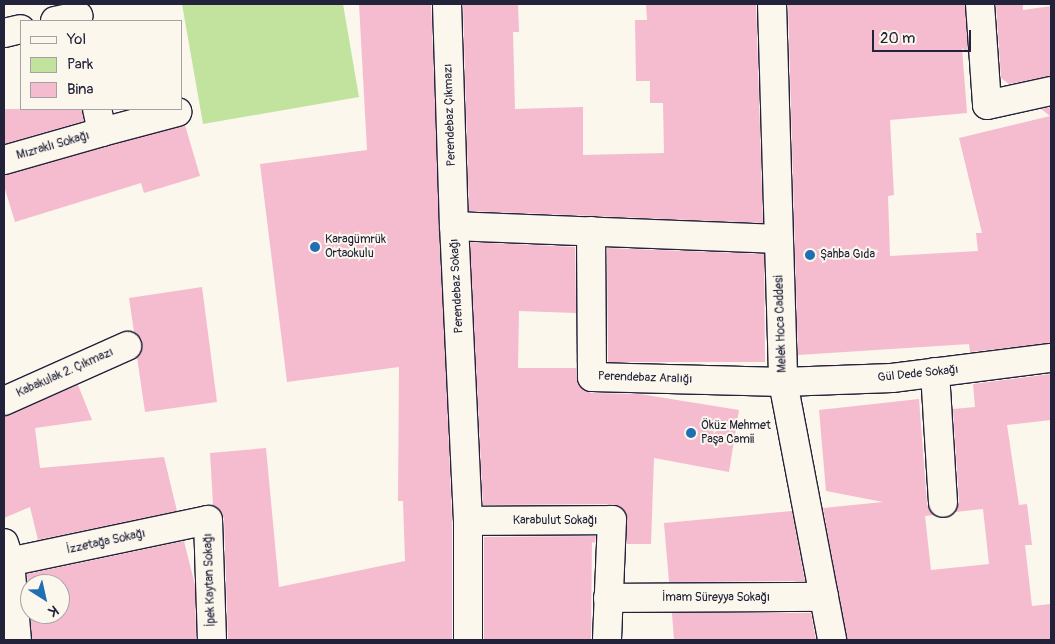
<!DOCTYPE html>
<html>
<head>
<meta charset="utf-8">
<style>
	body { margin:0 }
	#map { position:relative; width:1055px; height:644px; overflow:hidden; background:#fbf7ec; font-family:Pangolin,sans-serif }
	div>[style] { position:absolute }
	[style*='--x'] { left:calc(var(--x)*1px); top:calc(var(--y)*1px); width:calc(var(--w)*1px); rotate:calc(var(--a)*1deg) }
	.green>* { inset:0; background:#c1e39d }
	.building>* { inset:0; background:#f5bccf }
	.roads { filter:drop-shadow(1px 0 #22223b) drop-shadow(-1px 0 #22223b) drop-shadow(0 1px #22223b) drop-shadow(0 -1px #22223b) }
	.minor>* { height:28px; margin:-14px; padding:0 14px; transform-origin:14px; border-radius:14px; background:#fbf7ec }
	.dots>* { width:14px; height:14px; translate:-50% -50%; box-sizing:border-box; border:2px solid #fbf7ec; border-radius:50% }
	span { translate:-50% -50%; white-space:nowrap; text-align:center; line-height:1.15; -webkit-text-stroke:4px #fbf7ec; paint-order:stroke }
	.street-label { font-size:12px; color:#22223b }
	.poi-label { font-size:12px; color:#22223b }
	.left { translate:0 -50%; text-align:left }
	.frame { position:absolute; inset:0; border:5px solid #22223b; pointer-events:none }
	.legend { position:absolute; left:20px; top:20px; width:162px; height:90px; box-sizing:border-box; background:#fbf7ec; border:1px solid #a4a2a5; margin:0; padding:6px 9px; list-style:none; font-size:15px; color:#22223b }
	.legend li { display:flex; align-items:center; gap:10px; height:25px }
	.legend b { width:25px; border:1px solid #a4a2a5 }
	.north { position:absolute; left:20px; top:574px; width:50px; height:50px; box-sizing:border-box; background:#fbf7ec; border:1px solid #a4a2a5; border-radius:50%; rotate:145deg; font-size:14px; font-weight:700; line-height:20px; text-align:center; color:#22223b }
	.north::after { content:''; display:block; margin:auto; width:18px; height:22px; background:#1f6fb2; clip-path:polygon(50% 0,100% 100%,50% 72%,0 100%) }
	.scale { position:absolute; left:872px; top:30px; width:99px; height:22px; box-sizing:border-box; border:2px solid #22223b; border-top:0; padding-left:6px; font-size:15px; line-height:18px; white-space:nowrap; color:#22223b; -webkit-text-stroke:4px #fbf7ec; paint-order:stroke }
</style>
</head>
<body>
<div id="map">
	<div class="green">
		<i style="clip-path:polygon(182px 4px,343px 4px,359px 97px,203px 124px)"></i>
	</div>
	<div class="building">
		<i style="clip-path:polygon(359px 4px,431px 4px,452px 521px,452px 640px,228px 640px,224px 519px,220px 511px,213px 505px,210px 453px,266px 448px,279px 587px,405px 561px,403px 501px,398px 501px,399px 367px,287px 382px,260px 164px,367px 150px)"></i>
		<i style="clip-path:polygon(463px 4px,518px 4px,519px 32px,513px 32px,515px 109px,583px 107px,583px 155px,664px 153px,663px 103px,650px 103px,650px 81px,636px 81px,635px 20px,647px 20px,646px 4px,756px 4px,763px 223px,469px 211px)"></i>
		<i style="clip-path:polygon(788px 4px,965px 4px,968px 53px,962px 48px,967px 113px,890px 120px,894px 195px,888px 196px,890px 256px,978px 251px,976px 233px,982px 233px,959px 138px,1050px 116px,1041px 109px,1051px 107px,1051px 343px,970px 352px,969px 344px,798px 355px)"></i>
		<i style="clip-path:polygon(996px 4px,1023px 4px,1023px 10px,1051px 6px,1051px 76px,1009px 84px,1001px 78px)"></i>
		<i style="clip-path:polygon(4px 109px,82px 109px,84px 121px,4px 144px)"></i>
		<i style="clip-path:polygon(185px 125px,200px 176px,144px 193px,141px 183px,15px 222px,4px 186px,4px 175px)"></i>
		<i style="clip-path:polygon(470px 242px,575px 247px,576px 313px,519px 311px,518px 368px,576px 368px,579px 385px,591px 393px,640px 394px,739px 410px,729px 472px,654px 458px,651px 544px,627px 544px,626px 513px,612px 504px,483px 505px)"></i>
		<i style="clip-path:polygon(607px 248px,764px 254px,765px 362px,608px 362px)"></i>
		<i style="clip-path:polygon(202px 287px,217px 402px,145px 412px,137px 357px,143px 347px,141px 339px,134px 332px,129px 298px)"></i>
		<i style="clip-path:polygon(1051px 374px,1051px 420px,1007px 425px,1019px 505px,1027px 504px,1032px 545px,1025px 545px,1032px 606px,1051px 604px,1051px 640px,847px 640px,823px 508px,883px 502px,826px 491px,819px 410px,919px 399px,927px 504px,933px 515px,925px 516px,931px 570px,989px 564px,983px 509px,955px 512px,959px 502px,953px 409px,975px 407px,973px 384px)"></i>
		<i style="clip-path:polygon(78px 385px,92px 420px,35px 428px,40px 468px,164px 457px,177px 511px,38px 540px,30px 507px,4px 518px,4px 416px)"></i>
		<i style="clip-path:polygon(792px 511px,805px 581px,669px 582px,664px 523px)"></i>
		<i style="clip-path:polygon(596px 536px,595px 543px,592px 542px,591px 640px,484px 640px,484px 537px)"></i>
		<i style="clip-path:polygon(184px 541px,195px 585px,196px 640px,32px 640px,30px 614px,60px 614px,60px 584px,30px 584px,30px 610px,27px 574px)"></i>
		<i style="clip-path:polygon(672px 613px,811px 613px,816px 640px,674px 640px)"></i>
	</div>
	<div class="roads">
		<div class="minor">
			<i style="--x:447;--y:4;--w:222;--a:88.2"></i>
			<i style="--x:772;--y:4;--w:378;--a:88.3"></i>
			<i style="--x:783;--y:382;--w:263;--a:79.2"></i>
			<i style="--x:980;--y:4;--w:101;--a:86"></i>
			<i style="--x:987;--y:105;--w:66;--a:-12.3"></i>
			<i style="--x:55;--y:21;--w:24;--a:-12"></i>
			<i style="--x:4;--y:33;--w:17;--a:-13"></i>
			<i style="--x:102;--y:132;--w:78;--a:-14.9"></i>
			<i style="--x:4;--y:160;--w:102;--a:-15.9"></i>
			<i style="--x:102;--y:132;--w:24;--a:-102"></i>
			<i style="--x:591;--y:231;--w:146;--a:89.6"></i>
			<i style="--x:592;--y:377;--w:191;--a:1.5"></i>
			<i style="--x:783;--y:382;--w:109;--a:-2.1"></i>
			<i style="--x:892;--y:378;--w:160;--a:-7.2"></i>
			<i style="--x:935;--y:372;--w:131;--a:86.5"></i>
			<i style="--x:4;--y:401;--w:135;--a:-24.1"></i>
			<i style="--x:468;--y:521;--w:144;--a:-0.4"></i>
			<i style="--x:612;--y:520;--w:120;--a:92.4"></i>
			<i style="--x:4;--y:543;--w:20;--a:72"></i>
			<i style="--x:10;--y:562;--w:78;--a:84.9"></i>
			<i style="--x:4;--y:563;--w:208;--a:-11.9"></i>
			<i style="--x:208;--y:520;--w:120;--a:88.1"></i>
			<i style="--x:608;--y:598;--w:216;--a:-0.3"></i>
			<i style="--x:468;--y:640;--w:119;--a:-90"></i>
			<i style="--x:468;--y:521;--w:295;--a:-92.7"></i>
			<i style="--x:454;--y:226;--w:324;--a:2.3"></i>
		</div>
	</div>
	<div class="dots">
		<i style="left:315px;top:247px;background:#1f6fb2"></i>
		<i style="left:810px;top:255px;background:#1f6fb2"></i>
		<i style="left:691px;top:433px;background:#1f6fb2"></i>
	</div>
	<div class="street-label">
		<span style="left:450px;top:115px;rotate:-92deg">Perendebaz Çıkmazı</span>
		<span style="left:53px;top:146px;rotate:-16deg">Mızraklı Sokağı</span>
		<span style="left:457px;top:286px;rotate:-93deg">Perendebaz Sokağı</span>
		<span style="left:781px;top:324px;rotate:-92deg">Melek Hoca Caddesi</span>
		<span style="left:65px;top:373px;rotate:-24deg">Kabakulak 2. Çıkmazı</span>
		<span style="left:918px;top:374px;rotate:-6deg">Gül Dede Sokağı</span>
		<span style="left:645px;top:378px;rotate:2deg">Perendebaz Aralığı</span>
		<span style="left:555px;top:521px">Karabulut Sokağı</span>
		<span style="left:106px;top:542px;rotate:-12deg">İzzetağa Sokağı</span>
		<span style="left:210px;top:580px;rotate:-92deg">İpek Kaytan Sokağı</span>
		<span style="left:716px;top:598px">İmam Süreyya Sokağı</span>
	</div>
	<div class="poi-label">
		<span class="left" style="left:325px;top:247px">Karagümrük<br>Ortaokulu</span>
		<span class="left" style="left:820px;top:255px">Şahba Gıda</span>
		<span class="left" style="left:701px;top:433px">Öküz Mehmet<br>Paşa Camii</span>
	</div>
	<div class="frame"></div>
	<ul class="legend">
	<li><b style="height:6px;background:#fbf7ec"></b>Yol</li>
	<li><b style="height:14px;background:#c1e39d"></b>Park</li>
	<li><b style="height:14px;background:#f5bccf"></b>Bina</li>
	</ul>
	<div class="north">K</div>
	<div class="scale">20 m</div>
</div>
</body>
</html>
